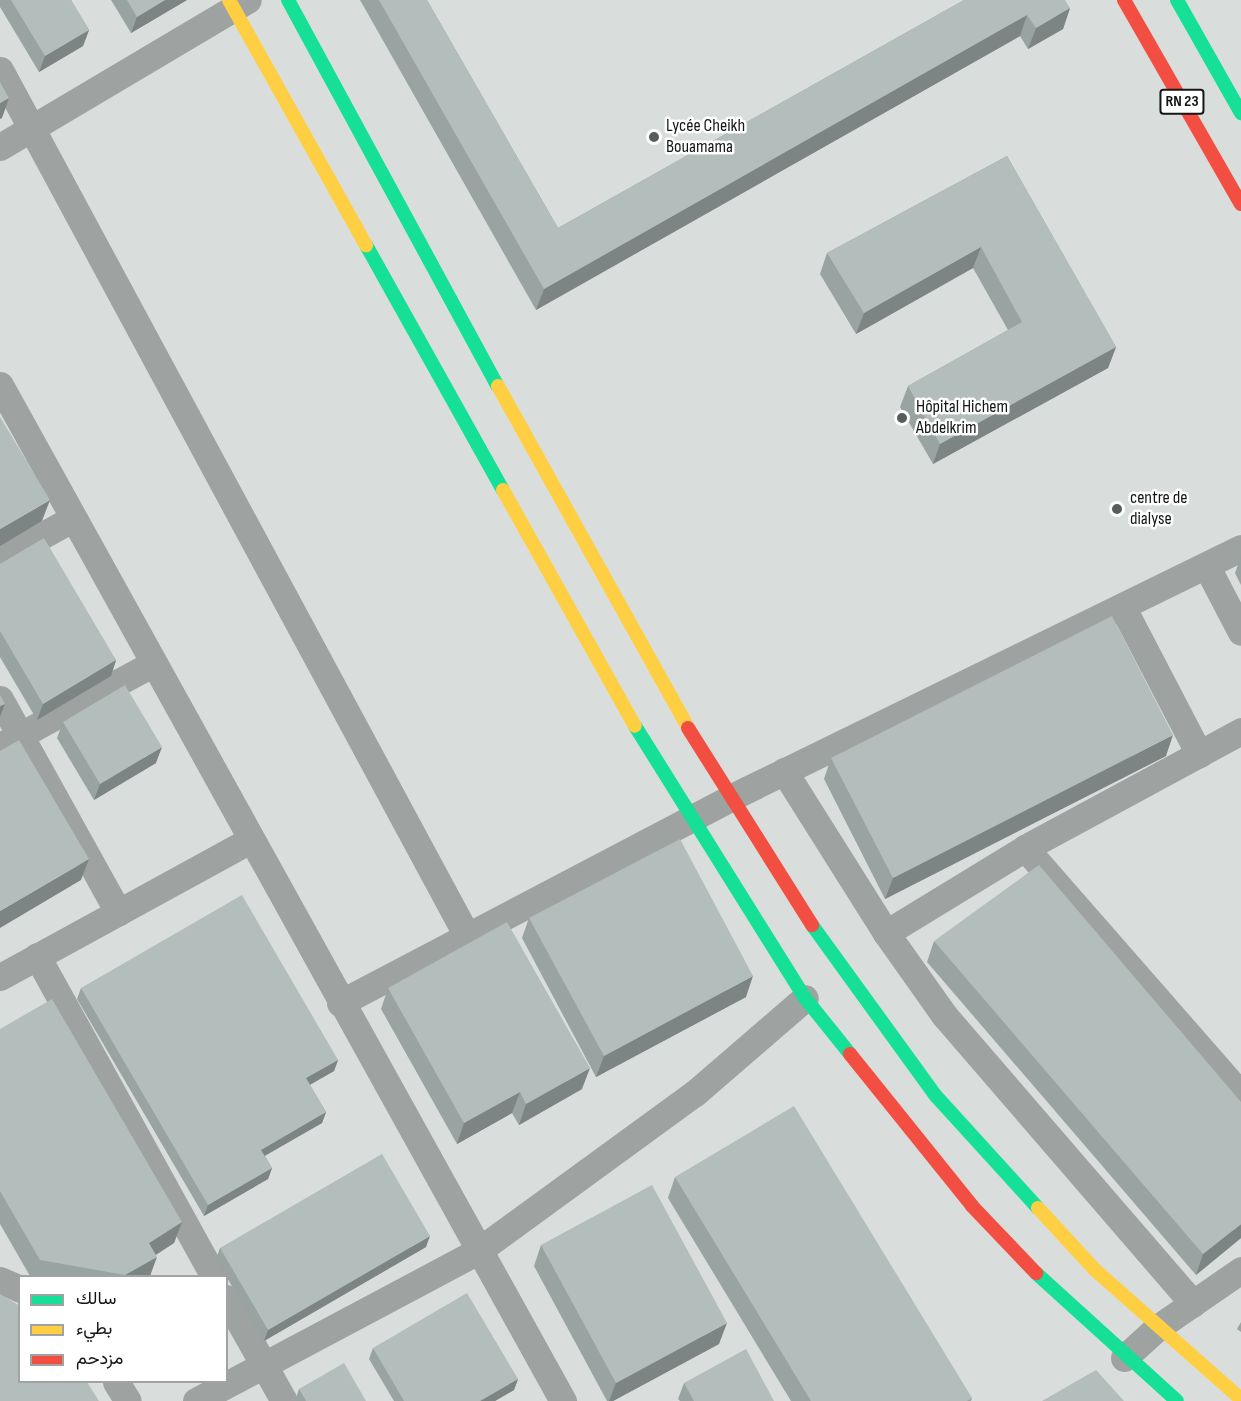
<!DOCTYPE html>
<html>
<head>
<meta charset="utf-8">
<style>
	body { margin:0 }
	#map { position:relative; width:1241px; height:1401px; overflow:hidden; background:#d9dedc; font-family:"Sofia Sans Condensed",Vazirmatn,sans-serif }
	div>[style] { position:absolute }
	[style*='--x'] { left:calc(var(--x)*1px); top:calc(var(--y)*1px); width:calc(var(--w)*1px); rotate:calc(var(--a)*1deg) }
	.street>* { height:27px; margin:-13.5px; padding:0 13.5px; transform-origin:13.5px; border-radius:13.5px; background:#9ea2a0 }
	.fast>* { height:14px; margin:-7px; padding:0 7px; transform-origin:7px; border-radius:7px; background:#16e098 }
	.slow>* { height:14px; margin:-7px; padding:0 7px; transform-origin:7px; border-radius:7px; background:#ffcf43 }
	.jam>* { height:14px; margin:-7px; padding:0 7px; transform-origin:7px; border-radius:7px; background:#f24e42 }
	.wall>* { inset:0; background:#99a3a2 }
	.shaded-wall>* { inset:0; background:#7d8484 }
	.building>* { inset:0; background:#b2bdbc }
	.dots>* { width:16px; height:16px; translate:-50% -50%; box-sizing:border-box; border:3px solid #fff; border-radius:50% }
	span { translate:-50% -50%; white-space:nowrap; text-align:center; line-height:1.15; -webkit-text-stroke:5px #fff; paint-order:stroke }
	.shield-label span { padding:2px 4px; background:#fff; border:2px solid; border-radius:4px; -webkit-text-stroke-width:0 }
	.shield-label { font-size:16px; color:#131715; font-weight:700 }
	.poi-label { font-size:18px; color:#131715 }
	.left { translate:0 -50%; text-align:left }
	.legend { position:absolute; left:18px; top:1275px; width:210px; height:108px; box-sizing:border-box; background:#fff; border:2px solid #a1a2a1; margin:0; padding:8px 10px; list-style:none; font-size:18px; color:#131715 }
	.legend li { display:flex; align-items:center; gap:12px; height:30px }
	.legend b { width:30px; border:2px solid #a1a2a1 }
</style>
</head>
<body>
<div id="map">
	<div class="street">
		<i style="--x:0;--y:70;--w:984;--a:61.66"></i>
		<i style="--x:0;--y:147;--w:288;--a:-30.7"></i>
		<i style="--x:0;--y:385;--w:1162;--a:61.01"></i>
		<i style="--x:0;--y:559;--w:82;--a:-29.1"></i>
		<i style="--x:1207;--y:567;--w:73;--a:62.4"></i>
		<i style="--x:1123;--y:608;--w:165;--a:62.5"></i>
		<i style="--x:0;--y:699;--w:244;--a:61"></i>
		<i style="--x:0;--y:746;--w:173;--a:-28.3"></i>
		<i style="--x:784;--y:771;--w:191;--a:57.8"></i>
		<i style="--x:886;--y:933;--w:100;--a:54.7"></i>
		<i style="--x:944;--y:1015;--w:381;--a:49.2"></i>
		<i style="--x:1025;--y:848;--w:328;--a:48.8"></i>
		<i style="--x:886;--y:933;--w:163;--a:-31.4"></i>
		<i style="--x:1025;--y:848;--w:246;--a:-28.4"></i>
		<i style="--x:37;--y:956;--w:366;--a:61.1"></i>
		<i style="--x:0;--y:977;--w:285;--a:-28.7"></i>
		<i style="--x:340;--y:1003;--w:441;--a:-27.7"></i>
		<i style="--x:730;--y:798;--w:569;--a:-26.07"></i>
		<i style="--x:0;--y:1280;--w:22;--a:24"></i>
		<i style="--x:226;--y:1298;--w:118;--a:60.6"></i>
		<i style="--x:1124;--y:1358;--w:45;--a:-42.3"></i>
		<i style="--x:1157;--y:1328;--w:102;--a:-34.6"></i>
		<i style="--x:116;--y:1382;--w:22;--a:58"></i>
		<i style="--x:196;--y:1401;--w:319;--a:-28"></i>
		<i style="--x:478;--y:1251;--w:268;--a:-36.1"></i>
		<i style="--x:695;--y:1093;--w:145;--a:-40.8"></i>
	</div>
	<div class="fast">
		<i style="--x:288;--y:0;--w:439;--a:61.5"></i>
		<i style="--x:1177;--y:0;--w:130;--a:60.5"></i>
		<i style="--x:366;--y:245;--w:281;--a:60.8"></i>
		<i style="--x:635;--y:726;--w:321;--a:58"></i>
		<i style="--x:805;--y:998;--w:72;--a:51.2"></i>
		<i style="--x:812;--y:925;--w:211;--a:54.1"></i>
		<i style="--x:936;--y:1096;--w:151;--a:47.7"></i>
		<i style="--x:1036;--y:1273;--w:190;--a:42.2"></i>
	</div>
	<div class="slow">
		<i style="--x:229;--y:0;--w:281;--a:60.8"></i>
		<i style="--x:498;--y:386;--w:391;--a:60.9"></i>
		<i style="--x:503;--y:490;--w:270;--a:60.8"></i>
		<i style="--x:1038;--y:1208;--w:83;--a:47.4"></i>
		<i style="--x:1094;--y:1269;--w:196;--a:41.5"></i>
	</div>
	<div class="jam">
		<i style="--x:1124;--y:0;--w:235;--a:60.2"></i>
		<i style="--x:688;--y:728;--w:233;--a:57.8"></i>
		<i style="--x:850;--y:1054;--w:195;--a:51.2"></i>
		<i style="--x:972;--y:1206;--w:93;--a:46.3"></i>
	</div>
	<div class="wall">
		<i style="clip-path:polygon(0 0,71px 0,89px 30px,83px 46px,39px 72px,0 7px)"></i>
		<i style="clip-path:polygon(111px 0,187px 0,131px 33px)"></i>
		<i style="clip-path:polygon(360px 0,427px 0,558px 228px,964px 0,1070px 8px,1063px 29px,1028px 49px,1020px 36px,536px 310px)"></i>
		<i style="clip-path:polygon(1007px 156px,1116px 347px,1108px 368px,933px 464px,900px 407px,908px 386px,1008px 330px,973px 268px,856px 334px,820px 274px,827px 253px)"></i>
		<i style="clip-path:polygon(1241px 556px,1241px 585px,1235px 573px)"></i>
		<i style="clip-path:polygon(0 564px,116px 660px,111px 676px,37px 720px,0 657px)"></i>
		<i style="clip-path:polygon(63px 722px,156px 763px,94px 800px,57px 738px)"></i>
		<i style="clip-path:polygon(1166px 756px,885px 899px,824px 779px,831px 758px)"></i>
		<i style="clip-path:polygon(529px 918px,746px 997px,596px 1077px,522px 938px)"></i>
		<i style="clip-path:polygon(934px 941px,1241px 1238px,1196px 1275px,927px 962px)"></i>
		<i style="clip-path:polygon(81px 988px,338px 1060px,334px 1071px,310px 1085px,326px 1112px,322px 1123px,265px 1156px,272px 1168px,268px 1179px,204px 1216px,77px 999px)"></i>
		<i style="clip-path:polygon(388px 988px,582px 1089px,519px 1125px,512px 1113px,457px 1144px,381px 1009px)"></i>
		<i style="clip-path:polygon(0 1029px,182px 1222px,174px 1243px,156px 1255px,150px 1276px,30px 1276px,0 1224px)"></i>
		<i style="clip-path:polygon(675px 1177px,972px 1398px,971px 1401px,791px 1401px,668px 1198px)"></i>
		<i style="clip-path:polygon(541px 1245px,719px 1344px,613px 1401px,607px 1401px,534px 1266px)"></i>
		<i style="clip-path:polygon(426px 1247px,264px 1341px,216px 1259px,220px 1248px)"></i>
		<i style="clip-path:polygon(1241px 1322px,1241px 1332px,1237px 1329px)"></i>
		<i style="clip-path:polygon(373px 1348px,518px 1379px,514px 1390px,495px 1401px,394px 1401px,369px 1359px)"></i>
		<i style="clip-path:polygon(684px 1383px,774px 1401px,680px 1401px,678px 1399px)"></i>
		<i style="clip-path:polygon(299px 1389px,366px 1401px,295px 1401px)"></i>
	</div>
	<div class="shaded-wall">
		<i style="clip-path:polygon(165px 0,187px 0,131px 33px,137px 17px)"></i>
		<i style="clip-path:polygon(1070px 8px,1063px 29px,1028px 49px,1036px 28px)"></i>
		<i style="clip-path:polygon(1027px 15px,1020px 36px,536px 310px,544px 289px)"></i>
		<i style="clip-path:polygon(89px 30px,83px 46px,39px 72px,45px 56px)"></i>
		<i style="clip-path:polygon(9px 98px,2px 118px,0 119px,0 103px)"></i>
		<i style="clip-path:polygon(981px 247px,973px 268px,856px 334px,864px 313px)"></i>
		<i style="clip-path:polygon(1116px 347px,1108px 368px,933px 464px,940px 444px)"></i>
		<i style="clip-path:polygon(50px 500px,42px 521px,0 546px,0 529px)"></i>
		<i style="clip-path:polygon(116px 660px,111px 676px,37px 720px,43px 704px)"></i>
		<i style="clip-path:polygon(5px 704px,0 717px,0 706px)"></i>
		<i style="clip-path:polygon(1173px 735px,1166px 756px,885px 899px,893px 878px)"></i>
		<i style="clip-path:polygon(162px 747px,156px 763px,94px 800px,100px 784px)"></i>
		<i style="clip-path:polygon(89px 859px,81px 880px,0 928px,0 911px)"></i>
		<i style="clip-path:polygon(753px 976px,746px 997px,596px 1077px,604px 1056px)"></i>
		<i style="clip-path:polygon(338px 1060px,334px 1071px,302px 1089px,306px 1078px)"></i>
		<i style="clip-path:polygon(590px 1068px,582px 1089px,519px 1125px,526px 1104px)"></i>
		<i style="clip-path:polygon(520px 1092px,512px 1113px,457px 1144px,464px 1123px)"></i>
		<i style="clip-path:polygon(326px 1112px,322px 1123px,257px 1160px,261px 1150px)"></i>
		<i style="clip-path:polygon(272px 1168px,268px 1179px,204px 1216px,208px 1205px)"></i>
		<i style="clip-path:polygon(182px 1222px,174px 1243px,141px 1264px,149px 1243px)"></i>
		<i style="clip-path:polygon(1241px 1224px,1241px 1238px,1196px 1275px,1203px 1254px)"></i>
		<i style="clip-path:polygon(430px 1236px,426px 1247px,264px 1341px,268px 1330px)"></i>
		<i style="clip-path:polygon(157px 1257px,150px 1276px,124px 1276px,125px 1275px)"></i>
		<i style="clip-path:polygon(727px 1323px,719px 1344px,613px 1401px,609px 1401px,616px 1383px)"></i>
		<i style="clip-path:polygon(518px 1379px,514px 1390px,495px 1401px,480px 1401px)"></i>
	</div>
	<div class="building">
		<i style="clip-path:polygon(11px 0,71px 0,89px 30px,45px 56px)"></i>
		<i style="clip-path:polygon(127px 0,165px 0,137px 17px)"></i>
		<i style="clip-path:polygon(379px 0,427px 0,558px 228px,964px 0,1065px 0,1070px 8px,1036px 28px,1027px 15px,544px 289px)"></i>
		<i style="clip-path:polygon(0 82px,9px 98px,0 103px)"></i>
		<i style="clip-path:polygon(1007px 156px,1116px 347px,940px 444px,908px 386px,1022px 322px,981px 247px,864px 313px,827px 253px)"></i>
		<i style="clip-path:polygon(0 417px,50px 500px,0 529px)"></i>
		<i style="clip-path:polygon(44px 538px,116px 660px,43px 704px,0 631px,0 564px)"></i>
		<i style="clip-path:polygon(1112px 616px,1173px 735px,893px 878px,831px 758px)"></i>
		<i style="clip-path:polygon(125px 685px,162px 747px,100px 784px,63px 722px)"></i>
		<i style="clip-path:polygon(0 695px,5px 704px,0 706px)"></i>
		<i style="clip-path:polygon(19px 740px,89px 859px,0 911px,0 751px)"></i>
		<i style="clip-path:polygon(680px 839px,753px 976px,604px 1056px,529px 918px)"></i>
		<i style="clip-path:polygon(1039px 865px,1241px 1102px,1241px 1224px,1203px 1254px,934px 941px)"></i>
		<i style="clip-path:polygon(242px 895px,338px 1060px,306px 1078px,326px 1112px,261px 1150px,272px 1168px,208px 1205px,81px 988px)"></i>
		<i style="clip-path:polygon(507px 922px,590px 1068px,526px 1104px,520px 1092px,464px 1123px,388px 988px)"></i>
		<i style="clip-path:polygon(52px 999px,182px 1222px,149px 1243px,157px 1257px,125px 1275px,40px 1260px,0 1191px,0 1029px)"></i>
		<i style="clip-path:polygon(794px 1106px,972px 1398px,967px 1401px,811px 1401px,675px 1177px)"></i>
		<i style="clip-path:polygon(382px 1154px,430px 1236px,268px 1330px,220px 1248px)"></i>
		<i style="clip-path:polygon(652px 1185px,727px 1323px,616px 1383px,541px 1245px)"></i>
		<i style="clip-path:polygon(467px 1293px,518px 1379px,480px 1401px,404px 1401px,373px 1348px)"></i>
		<i style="clip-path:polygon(0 1294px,20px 1306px,20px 1382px,87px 1382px,99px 1401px,0 1401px)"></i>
		<i style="clip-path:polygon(746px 1349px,774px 1401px,694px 1401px,684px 1383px)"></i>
		<i style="clip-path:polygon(344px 1363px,366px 1401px,306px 1401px,299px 1389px)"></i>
		<i style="clip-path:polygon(1096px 1370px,1124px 1401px,1042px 1401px)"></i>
	</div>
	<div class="dots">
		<i style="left:654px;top:137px;background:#585d5b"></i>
		<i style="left:902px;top:418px;background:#585d5b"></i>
		<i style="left:1117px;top:509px;background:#585d5b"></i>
	</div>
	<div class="shield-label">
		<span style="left:1182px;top:102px">RN 23</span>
	</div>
	<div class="poi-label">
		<span class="left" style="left:666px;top:137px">Lycée Cheikh<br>Bouamama</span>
		<span class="left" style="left:916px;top:418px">Hôpital Hichem<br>Abdelkrim</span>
		<span class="left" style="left:1130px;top:509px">centre de<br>dialyse</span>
	</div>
	<ul class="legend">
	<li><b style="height:8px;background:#16e098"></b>سالك</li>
	<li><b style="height:8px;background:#ffcf43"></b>بطيء</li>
	<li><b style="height:8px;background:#f24e42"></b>مزدحم</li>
	</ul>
</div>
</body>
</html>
